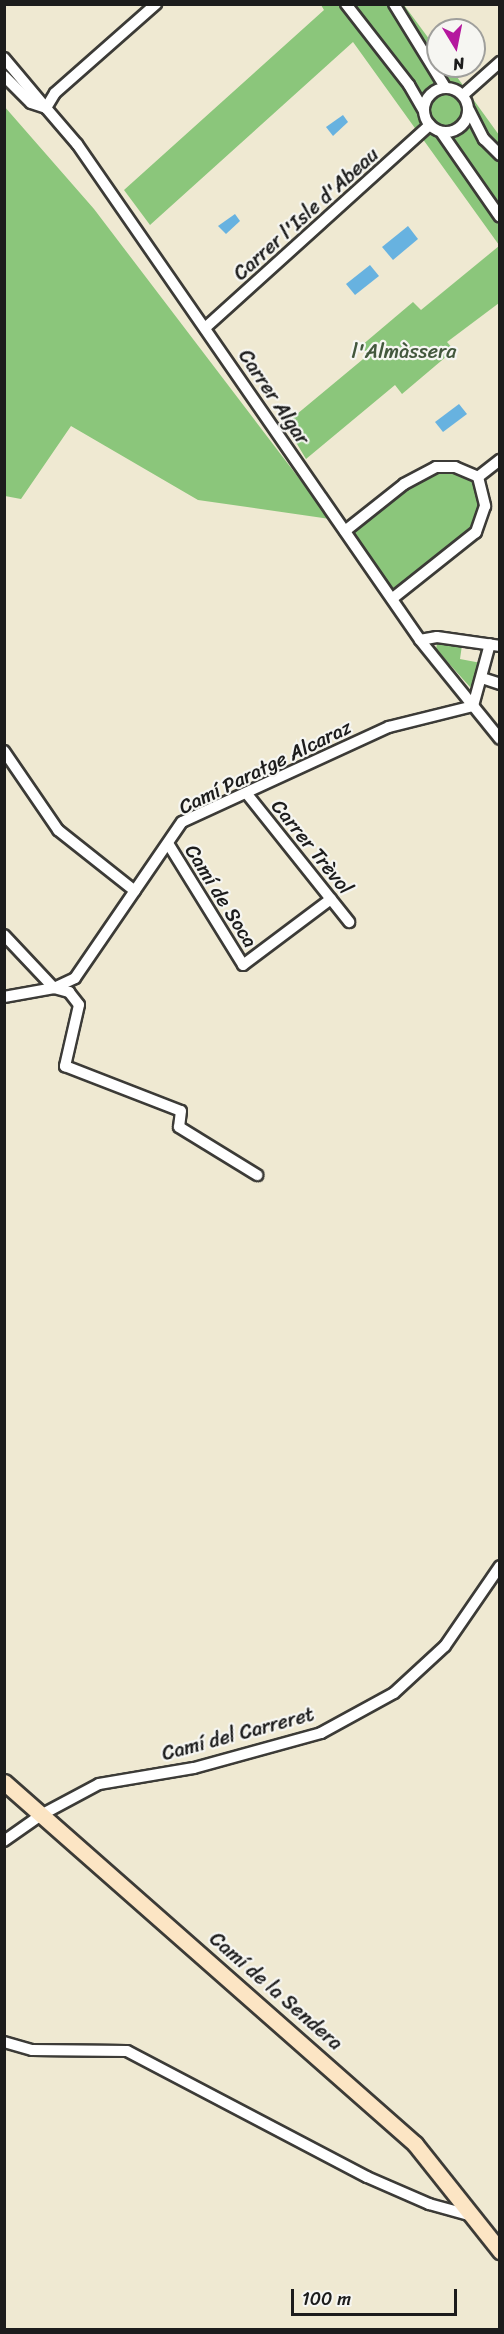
<!DOCTYPE html>
<html>
<head>
<meta charset="utf-8">
<style>
	body { margin:0 }
	#map { position:relative; width:504px; height:2334px; overflow:hidden; background:#efe9d2; font-family:Sriracha,sans-serif }
	div>[style] { position:absolute }
	[style*='--x'] { left:calc(var(--x)*1px); top:calc(var(--y)*1px); width:calc(var(--w)*1px); rotate:calc(var(--a)*1deg) }
	.green>* { inset:0; background:#8bc67b }
	.water>* { inset:0; background:#67b2e0 }
	.roads { filter:drop-shadow(2px 0 #3c3b37) drop-shadow(-2px 0 #3c3b37) drop-shadow(0 2px #3c3b37) drop-shadow(0 -2px #3c3b37) }
	.street>* { height:10px; margin:-5px; padding:0 5px; transform-origin:5px; border-radius:5px; background:#fff }
	.street>.ring { margin:-5px; padding:0; box-sizing:content-box; background:none; border:10px solid #fff; border-radius:50% }
	.secondary>* { height:15px; margin:-7.5px; padding:0 7.5px; transform-origin:7.5px; border-radius:7.5px; background:#fce5c4 }
	span { translate:-50% -50%; white-space:nowrap; text-align:center; line-height:1.15; -webkit-text-stroke:4.5px #f6f6f2; paint-order:stroke }
	.street-label { font-size:20px; color:#1c1c1c }
	.park-label { font-size:20px; color:#43583d }
	.frame { position:absolute; inset:0; border:6px solid #1c1c1c; pointer-events:none }
	.north { position:absolute; left:426px; top:18px; width:60px; height:60px; box-sizing:border-box; background:#f6f6f2; border:2px solid #9f9f9c; border-radius:50%; rotate:170deg; font-size:16px; font-weight:700; line-height:24px; text-align:center; color:#1c1c1c }
	.north::after { content:''; display:block; margin:auto; width:21px; height:27px; background:#b5179e; clip-path:polygon(50% 0,100% 100%,50% 72%,0 100%) }
	.scale { position:absolute; left:291px; top:2289px; width:166px; height:27px; box-sizing:border-box; border:3px solid #1c1c1c; border-top:0; padding-left:8px; font-size:18px; line-height:21px; white-space:nowrap; color:#1c1c1c; -webkit-text-stroke:4px #f6f6f2; paint-order:stroke }
</style>
</head>
<body>
<div id="map">
	<div class="green">
		<i style="clip-path:polygon(321px 5px,404px 5px,438px 51px,438px 66px,449px 66px,499px 135px,499px 245px,353px 42px,150px 225px,124px 190px,324px 10px)"></i>
		<i style="clip-path:polygon(4px 106px,94px 209px,330px 519px,198px 500px,71px 426px,21px 499px,5px 496px)"></i>
		<i style="clip-path:polygon(499px 246px,499px 303px,447px 342px,454px 350px,402px 394px,395px 385px,306px 459px,285px 424px,368px 355px,361px 346px,413px 302px,421px 310px)"></i>
		<i style="clip-path:polygon(436px 467px,478px 477px,484px 492px,476px 532px,393px 598px,345px 531px)"></i>
		<i style="clip-path:polygon(437px 644px,462px 645px,460px 659px,481px 663px,476px 684px,470px 687px,436px 649px)"></i>
	</div>
	<div class="water">
		<i style="clip-path:polygon(343px 115px,348px 122px,333px 136px,326px 127px)"></i>
		<i style="clip-path:polygon(235px 214px,240px 221px,226px 234px,218px 226px)"></i>
		<i style="clip-path:polygon(408px 226px,418px 239px,393px 260px,382px 247px)"></i>
		<i style="clip-path:polygon(370px 265px,379px 276px,355px 295px,346px 284px)"></i>
		<i style="clip-path:polygon(459px 404px,467px 414px,443px 432px,435px 422px)"></i>
	</div>
	<div class="roads">
		<div class="street">
			<i style="--x:346;--y:4;--w:103;--a:52.1"></i>
			<i style="--x:409;--y:85;--w:30;--a:60"></i>
			<i style="--x:394;--y:4;--w:97;--a:58.4"></i>
			<i style="--x:4;--y:58;--w:65;--a:50"></i>
			<i style="--x:46;--y:108;--w:17;--a:-59"></i>
			<i style="--x:55;--y:93;--w:135;--a:-41.4"></i>
			<i style="--x:4;--y:76;--w:38;--a:45"></i>
			<i style="--x:31;--y:103;--w:16;--a:18"></i>
			<i style="--x:46;--y:108;--w:48;--a:49.3"></i>
			<i style="--x:77;--y:144;--w:603;--a:55.33"></i>
			<i style="--x:420;--y:640;--w:127;--a:51.1"></i>
			<i class="ring" style="left:424px;top:88px;width:34px;height:34px"></i>
			<i style="--x:463;--y:95;--w:50;--a:-41.7"></i>
			<i style="--x:469;--y:110;--w:33;--a:63"></i>
			<i style="--x:484;--y:139;--w:23;--a:45"></i>
			<i style="--x:441;--y:132;--w:103;--a:55.2"></i>
			<i style="--x:205;--y:328;--w:303;--a:-42.1"></i>
			<i style="--x:478;--y:477;--w:28;--a:-38"></i>
			<i style="--x:345;--y:531;--w:75;--a:-38.5"></i>
			<i style="--x:404;--y:484;--w:36;--a:-28"></i>
			<i style="--x:436;--y:467;--w:19;--a:0"></i>
			<i style="--x:455;--y:467;--w:25;--a:23"></i>
			<i style="--x:478;--y:477;--w:30;--a:76"></i>
			<i style="--x:485;--y:506;--w:28;--a:109"></i>
			<i style="--x:476;--y:532;--w:106;--a:141.5"></i>
			<i style="--x:420;--y:640;--w:17;--a:-10"></i>
			<i style="--x:437;--y:637;--w:64;--a:8.1"></i>
			<i style="--x:482;--y:678;--w:19;--a:18"></i>
			<i style="--x:473;--y:706;--w:64;--a:-74.7"></i>
			<i style="--x:4;--y:751;--w:96;--a:55.6"></i>
			<i style="--x:58;--y:830;--w:98;--a:38.4"></i>
			<i style="--x:247;--y:794;--w:164;--a:51.4"></i>
			<i style="--x:169;--y:845;--w:141;--a:58.3"></i>
			<i style="--x:243;--y:965;--w:110;--a:-36.9"></i>
			<i style="--x:4;--y:935;--w:73;--a:46.7"></i>
			<i style="--x:54;--y:988;--w:16;--a:15"></i>
			<i style="--x:69;--y:992;--w:16;--a:52"></i>
			<i style="--x:79;--y:1005;--w:63;--a:102.9"></i>
			<i style="--x:65;--y:1066;--w:124;--a:21.2"></i>
			<i style="--x:181;--y:1111;--w:16;--a:97"></i>
			<i style="--x:179;--y:1127;--w:92;--a:31.6"></i>
			<i style="--x:4;--y:997;--w:51;--a:-10.2"></i>
			<i style="--x:54;--y:988;--w:23;--a:-25"></i>
			<i style="--x:75;--y:978;--w:189;--a:-55.6"></i>
			<i style="--x:182;--y:822;--w:228;--a:-24.7"></i>
			<i style="--x:389;--y:727;--w:87;--a:-14"></i>
			<i style="--x:4;--y:1841;--w:45;--a:-35.1"></i>
			<i style="--x:41;--y:1815;--w:66;--a:-28.1"></i>
			<i style="--x:99;--y:1784;--w:96;--a:-9.6"></i>
			<i style="--x:194;--y:1768;--w:132;--a:-15.4"></i>
			<i style="--x:321;--y:1733;--w:83;--a:-28.7"></i>
			<i style="--x:394;--y:1693;--w:69;--a:-42.7"></i>
			<i style="--x:445;--y:1646;--w:97;--a:-55.5"></i>
			<i style="--x:4;--y:2042;--w:29;--a:16"></i>
			<i style="--x:32;--y:2050;--w:95;--a:0.6"></i>
			<i style="--x:127;--y:2051;--w:271;--a:27.7"></i>
			<i style="--x:367;--y:2177;--w:68;--a:23.5"></i>
			<i style="--x:429;--y:2204;--w:41;--a:15.4"></i>
		</div>
		<div class="secondary">
			<i style="--x:4;--y:1782;--w:548;--a:41.37"></i>
			<i style="--x:415;--y:2144;--w:137;--a:51.5"></i>
		</div>
	</div>
	<div class="street-label">
		<span style="left:306px;top:214px;rotate:-42deg">Carrer l'Isle d'Abeau</span>
		<span style="left:274px;top:397px;rotate:56deg">Carrer Algar</span>
		<span style="left:265px;top:767px;rotate:-26deg">Camí Paratge Alcaraz</span>
		<span style="left:312px;top:847px;rotate:51deg">Carrer Trèvol</span>
		<span style="left:221px;top:896px;rotate:58deg">Camí de Soca</span>
		<span style="left:238px;top:1734px;rotate:-15deg">Camí del Carreret</span>
		<span style="left:276px;top:1991px;rotate:41deg">Camí de la Sendera</span>
	</div>
	<div class="park-label">
		<span style="left:404px;top:351px">l'Almàssera</span>
	</div>
	<div class="frame"></div>
	<div class="north">N</div>
	<div class="scale">100 m</div>
</div>
</body>
</html>
